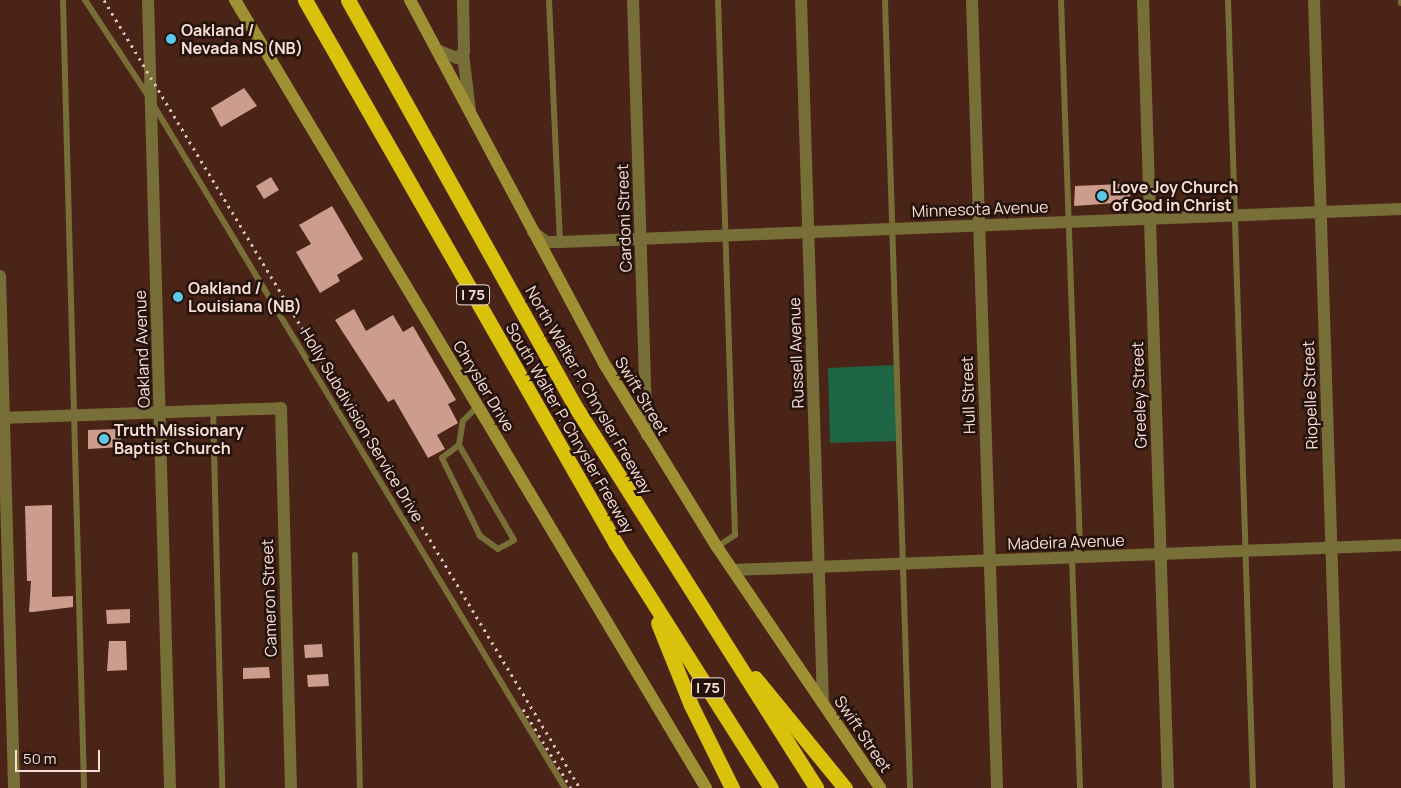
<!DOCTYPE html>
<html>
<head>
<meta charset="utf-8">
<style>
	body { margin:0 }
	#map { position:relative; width:1401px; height:788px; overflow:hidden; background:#4a2417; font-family:Manrope,sans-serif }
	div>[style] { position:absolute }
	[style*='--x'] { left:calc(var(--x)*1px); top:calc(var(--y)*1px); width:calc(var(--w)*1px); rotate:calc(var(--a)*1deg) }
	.green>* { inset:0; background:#1e6545 }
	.building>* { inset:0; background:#cc9d8d }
	.service>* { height:6px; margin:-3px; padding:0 3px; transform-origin:3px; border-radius:3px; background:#776e38 }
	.minor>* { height:12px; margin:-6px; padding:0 6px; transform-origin:6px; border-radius:6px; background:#776e38 }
	.tertiary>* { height:12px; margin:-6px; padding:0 6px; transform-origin:6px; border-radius:6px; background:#776e38 }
	.secondary>* { height:12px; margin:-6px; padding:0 6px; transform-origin:6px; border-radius:6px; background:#9f9033 }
	.motorway>* { height:15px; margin:-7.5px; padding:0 7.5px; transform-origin:7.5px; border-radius:7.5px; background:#dac20c }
	.rail>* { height:3px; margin-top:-1.5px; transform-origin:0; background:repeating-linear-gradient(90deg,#dcc0b7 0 2.5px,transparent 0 7.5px) }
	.dots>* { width:14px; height:14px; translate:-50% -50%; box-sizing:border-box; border:2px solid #24130d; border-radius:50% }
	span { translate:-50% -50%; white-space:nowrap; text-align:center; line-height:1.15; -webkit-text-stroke:5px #24130d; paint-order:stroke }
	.shield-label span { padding:1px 4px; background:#24130d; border:1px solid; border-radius:4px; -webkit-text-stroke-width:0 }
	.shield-label { font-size:15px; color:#f8ded6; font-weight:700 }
	.poi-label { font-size:16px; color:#f8ded6; font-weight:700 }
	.left { translate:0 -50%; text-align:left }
	.street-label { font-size:16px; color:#f8ded6 }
	.scale { position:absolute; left:15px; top:750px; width:85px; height:22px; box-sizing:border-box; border:2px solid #f8ded6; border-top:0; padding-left:6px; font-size:15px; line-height:18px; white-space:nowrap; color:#f8ded6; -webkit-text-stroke:4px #24130d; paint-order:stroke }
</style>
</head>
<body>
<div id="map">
	<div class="green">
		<i style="clip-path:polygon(895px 365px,897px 441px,830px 443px,828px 368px)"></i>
	</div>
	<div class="building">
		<i style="clip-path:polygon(244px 88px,257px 106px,221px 127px,211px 108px)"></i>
		<i style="clip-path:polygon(271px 177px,279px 190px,264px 199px,256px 186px)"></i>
		<i style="clip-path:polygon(1122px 184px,1122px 190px,1130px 190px,1130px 202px,1074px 206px,1075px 186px)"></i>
		<i style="clip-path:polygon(332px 206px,363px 259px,337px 275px,340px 281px,320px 293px,296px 252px,311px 244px,299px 225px)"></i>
		<i style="clip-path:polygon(354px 309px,366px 331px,393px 315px,403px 332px,413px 326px,456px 400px,448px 404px,458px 423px,437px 435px,445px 449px,428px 458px,394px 399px,388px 402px,335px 320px)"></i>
		<i style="clip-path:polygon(121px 429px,121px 447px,88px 449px,88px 430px)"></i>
		<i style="clip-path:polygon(52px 505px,52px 597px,73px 596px,73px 607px,33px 612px,29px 612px,31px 581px,27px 581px,25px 506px)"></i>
		<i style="clip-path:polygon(130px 609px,130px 623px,107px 624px,106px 610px)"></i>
		<i style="clip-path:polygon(109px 641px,126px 641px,127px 670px,107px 671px)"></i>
		<i style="clip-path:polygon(322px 644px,323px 657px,305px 658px,304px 645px)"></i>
		<i style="clip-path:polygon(269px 667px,270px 678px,243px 679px,243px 668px)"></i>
		<i style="clip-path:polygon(328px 674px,329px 686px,308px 687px,307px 675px)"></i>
	</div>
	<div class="service">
		<i style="--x:63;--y:0;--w:788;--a:88.47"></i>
		<i style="--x:85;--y:0;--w:116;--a:56.6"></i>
		<i style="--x:549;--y:0;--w:242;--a:87.4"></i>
		<i style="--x:885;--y:0;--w:788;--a:88.18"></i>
		<i style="--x:1061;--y:0;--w:547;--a:88.01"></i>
		<i style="--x:1080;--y:547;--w:14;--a:126"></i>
		<i style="--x:1072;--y:558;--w:230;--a:88"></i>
		<i style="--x:1228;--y:0;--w:788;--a:88.18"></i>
		<i style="--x:1401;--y:0;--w:3;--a:90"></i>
		<i style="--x:154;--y:106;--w:796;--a:58.93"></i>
		<i style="--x:213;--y:409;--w:379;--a:88.6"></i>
		<i style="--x:459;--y:445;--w:21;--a:143"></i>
		<i style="--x:442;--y:458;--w:87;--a:64"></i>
		<i style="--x:480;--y:536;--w:22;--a:36"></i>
		<i style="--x:498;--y:549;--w:18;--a:-29"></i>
		<i style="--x:514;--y:540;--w:110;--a:-120.1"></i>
		<i style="--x:459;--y:445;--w:24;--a:-81"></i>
		<i style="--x:463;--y:421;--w:21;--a:-45"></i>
		<i style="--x:717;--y:547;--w:22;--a:-34"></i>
		<i style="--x:735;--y:535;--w:535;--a:-91.82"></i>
		<i style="--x:355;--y:555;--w:233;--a:88.8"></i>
	</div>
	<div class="minor">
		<i style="--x:633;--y:0;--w:435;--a:88.2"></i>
		<i style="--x:801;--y:0;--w:704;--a:88.21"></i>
		<i style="--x:972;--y:0;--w:788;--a:88.18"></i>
		<i style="--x:1143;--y:0;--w:788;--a:88.18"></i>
		<i style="--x:1314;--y:0;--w:788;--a:88.18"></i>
		<i style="--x:437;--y:50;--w:22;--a:22"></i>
		<i style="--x:457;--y:58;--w:9;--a:-41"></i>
		<i style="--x:464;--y:52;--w:52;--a:-91.1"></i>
		<i style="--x:463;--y:54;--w:57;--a:83"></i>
		<i style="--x:533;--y:232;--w:17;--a:36"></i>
		<i style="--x:547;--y:242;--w:13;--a:0"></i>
		<i style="--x:560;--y:242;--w:842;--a:-2.25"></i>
		<i style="--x:0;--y:276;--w:512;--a:88.43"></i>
		<i style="--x:0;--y:418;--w:281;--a:-2"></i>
		<i style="--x:281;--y:408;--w:380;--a:88.5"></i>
		<i style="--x:733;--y:570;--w:668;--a:-2.14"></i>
	</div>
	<div class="tertiary">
		<i style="--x:148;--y:0;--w:788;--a:88.4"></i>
	</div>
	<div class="secondary">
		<i style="--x:235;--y:0;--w:918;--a:59.13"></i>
		<i style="--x:410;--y:0;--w:414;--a:61.9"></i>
		<i style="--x:605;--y:365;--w:214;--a:58.4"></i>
		<i style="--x:717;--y:547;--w:291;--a:55.9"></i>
	</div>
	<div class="motorway">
		<i style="--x:305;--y:0;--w:627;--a:60.24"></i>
		<i style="--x:616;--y:544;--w:289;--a:57.6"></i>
		<i style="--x:348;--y:0;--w:462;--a:60.8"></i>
		<i style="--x:573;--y:403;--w:455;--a:57.7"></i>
		<i style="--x:658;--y:623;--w:88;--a:68.1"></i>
		<i style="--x:691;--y:705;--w:93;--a:63.7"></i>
		<i style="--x:755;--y:678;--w:142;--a:50.7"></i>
	</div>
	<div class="rail">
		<i style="--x:104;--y:0;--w:921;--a:58.87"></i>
		<i style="--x:523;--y:709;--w:92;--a:58.7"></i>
	</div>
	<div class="dots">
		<i style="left:171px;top:39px;background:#5cc7e7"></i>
		<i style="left:1102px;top:196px;background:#5cc7e7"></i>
		<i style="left:178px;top:297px;background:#5cc7e7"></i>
		<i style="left:104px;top:439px;background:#5cc7e7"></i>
	</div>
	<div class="shield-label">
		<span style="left:473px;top:295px">I 75</span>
		<span style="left:708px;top:688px">I 75</span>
	</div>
	<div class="poi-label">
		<span class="left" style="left:181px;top:39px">Oakland /<br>Nevada NS (NB)</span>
		<span class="left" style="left:1112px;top:196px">Love Joy Church<br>of God in Christ</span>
		<span class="left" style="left:188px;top:297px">Oakland /<br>Louisiana (NB)</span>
		<span class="left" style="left:114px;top:439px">Truth Missionary<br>Baptist Church</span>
	</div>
	<div class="street-label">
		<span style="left:980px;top:209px;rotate:-2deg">Minnesota Avenue</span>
		<span style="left:624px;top:218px;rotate:-92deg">Cardoni Street</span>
		<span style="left:142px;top:349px;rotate:-92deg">Oakland Avenue</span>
		<span style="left:796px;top:353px;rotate:-92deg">Russell Avenue</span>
		<span style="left:484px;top:386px;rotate:59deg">Chrysler Drive</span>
		<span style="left:589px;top:390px;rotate:60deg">North Walter P. Chrysler Freeway</span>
		<span style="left:968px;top:395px;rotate:-92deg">Hull Street</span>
		<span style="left:1139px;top:395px;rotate:-92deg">Greeley Street</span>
		<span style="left:1310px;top:395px;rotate:-92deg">Riopelle Street</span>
		<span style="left:642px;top:396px;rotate:59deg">Swift Street</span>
		<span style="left:362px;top:425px;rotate:59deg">Holly Subdivision Service Drive</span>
		<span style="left:570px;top:428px;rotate:60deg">South Walter P. Chrysler Freeway</span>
		<span style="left:1066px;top:542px;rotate:-2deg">Madeira Avenue</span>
		<span style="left:269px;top:598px;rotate:-92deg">Cameron Street</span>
		<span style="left:863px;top:734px;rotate:56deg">Swift Street</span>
	</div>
	<div class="scale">50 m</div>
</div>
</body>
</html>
